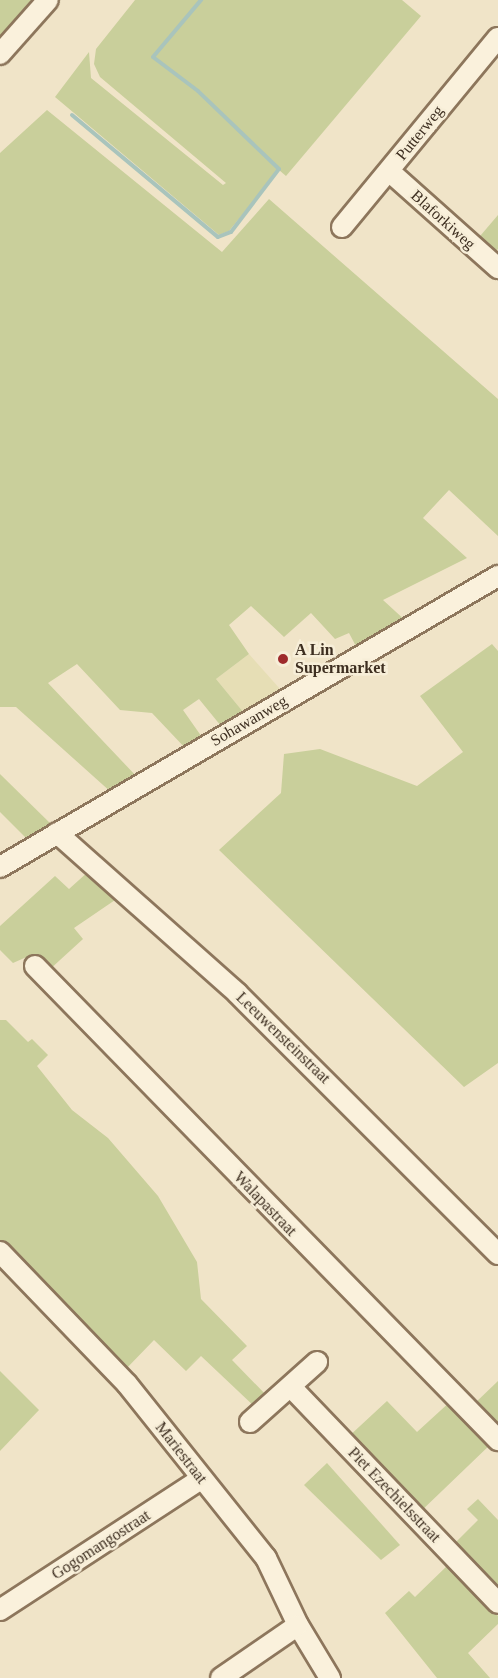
<!DOCTYPE html>
<html>
<head>
<meta charset="utf-8">
<style>
	body { margin:0 }
	#map { position:relative; width:498px; height:1678px; overflow:hidden; background:#f0e4c8; font-family:"Times New Roman",serif }
	div>[style] { position:absolute }
	[style*='--x'] { left:calc(var(--x)*1px); top:calc(var(--y)*1px); width:calc(var(--w)*1px); rotate:calc(var(--a)*1deg) }
	.farmland>* { inset:0; background:#e6deb5 }
	.green>* { inset:0; background:#c9cf9b }
	.stream>* { height:4px; margin:-2px; padding:0 2px; transform-origin:2px; border-radius:2px; background:#a9c4bc }
	.roads { filter:drop-shadow(2px 0 #8d765c) drop-shadow(-2px 0 #8d765c) drop-shadow(0 2px #8d765c) drop-shadow(0 -2px #8d765c) }
	.minor>* { height:20px; margin:-10px; padding:0 10px; transform-origin:10px; border-radius:10px; background:#faf1dc }
	.dots>* { width:16px; height:16px; translate:-50% -50%; box-sizing:border-box; border:3px solid #f7eed8; border-radius:50% }
	span { translate:-50% -50%; white-space:nowrap; text-align:center; line-height:1.15; -webkit-text-stroke:5px #f7eed8; paint-order:stroke }
	.street-label { font-size:16px; color:#3d2e20 }
	.poi-label { font-size:16px; color:#3d2e20; font-weight:700 }
	.left { translate:0 -50%; text-align:left }
</style>
</head>
<body>
<div id="map">
	<div class="farmland">
		<i style="clip-path:polygon(249px 654px,280px 689px,244px 713px,216px 679px)"></i>
	</div>
	<div class="green">
		<i style="clip-path:polygon(0 0,35px 0,0 49px)"></i>
		<i style="clip-path:polygon(135px 0,402px 0,421px 16px,286px 176px,279px 170px,229px 231px,219px 235px,55px 97px,89px 52px,91px 78px,223px 185px,226px 183px,100px 77px,94px 64px,96px 49px)"></i>
		<i style="clip-path:polygon(47px 110px,222px 252px,269px 199px,498px 399px,498px 536px,449px 490px,423px 518px,467px 558px,383px 600px,407px 622px,358px 650px,349px 633px,335px 639px,311px 613px,284px 637px,251px 606px,229px 625px,249px 654px,216px 679px,244px 713px,221px 726px,199px 699px,183px 710px,204px 740px,187px 750px,152px 713px,120px 710px,77px 664px,48px 683px,138px 778px,112px 793px,16px 707px,0 707px,0 153px)"></i>
		<i style="clip-path:polygon(498px 215px,498px 249px,492px 256px,475px 242px)"></i>
		<i style="clip-path:polygon(492px 644px,498px 651px,498px 1063px,464px 1087px,219px 850px,281px 793px,284px 754px,320px 749px,417px 786px,463px 752px,420px 696px)"></i>
		<i style="clip-path:polygon(0 774px,54px 827px,30px 842px,0 812px)"></i>
		<i style="clip-path:polygon(89px 871px,118px 898px,74px 928px,83px 939px,48px 971px,31px 955px,13px 963px,0 950px,0 926px,55px 876px,69px 889px)"></i>
		<i style="clip-path:polygon(0 1020px,6px 1020px,28px 1042px,32px 1039px,48px 1055px,37px 1066px,72px 1110px,108px 1138px,158px 1196px,197px 1262px,201px 1299px,247px 1346px,232px 1360px,269px 1398px,257px 1409px,201px 1356px,186px 1371px,154px 1340px,124px 1371px,0 1241px)"></i>
		<i style="clip-path:polygon(0 1371px,39px 1410px,0 1451px)"></i>
		<i style="clip-path:polygon(498px 1381px,498px 1423px,494px 1427px,473px 1405px)"></i>
		<i style="clip-path:polygon(452px 1400px,493px 1442px,418px 1514px,346px 1439px,387px 1401px,417px 1432px)"></i>
		<i style="clip-path:polygon(327px 1463px,400px 1545px,381px 1560px,304px 1485px)"></i>
		<i style="clip-path:polygon(478px 1499px,498px 1520px,498px 1595px,451px 1547px,478px 1520px,467px 1509px)"></i>
		<i style="clip-path:polygon(449px 1564px,498px 1616px,498px 1624px,468px 1653px,490px 1678px,437px 1678px,385px 1613px,409px 1591px,415px 1597px)"></i>
	</div>
	<div class="stream">
		<i style="--x:72;--y:115;--w:190;--a:39.9"></i>
		<i style="--x:218;--y:237;--w:14;--a:-21"></i>
		<i style="--x:231;--y:232;--w:79;--a:-52.7"></i>
		<i style="--x:279;--y:169;--w:112;--a:-136.1"></i>
		<i style="--x:198;--y:91;--w:56;--a:-142.9"></i>
		<i style="--x:153;--y:57;--w:75;--a:-49.9"></i>
	</div>
	<div class="roads">
		<div class="minor">
			<i style="--x:0;--y:54;--w:72;--a:-48.4"></i>
			<i style="--x:389;--y:171;--w:146;--a:41.7"></i>
			<i style="--x:342;--y:227;--w:245;--a:-50.5"></i>
			<i style="--x:57;--y:833;--w:241;--a:41.6"></i>
			<i style="--x:237;--y:993;--w:369;--a:45"></i>
			<i style="--x:0;--y:867;--w:577;--a:-30.3"></i>
			<i style="--x:35;--y:966;--w:663;--a:45.67"></i>
			<i style="--x:0;--y:1252;--w:183;--a:46.1"></i>
			<i style="--x:127;--y:1384;--w:223;--a:51.4"></i>
			<i style="--x:266;--y:1558;--w:74;--a:64.5"></i>
			<i style="--x:298;--y:1625;--w:62;--a:58.9"></i>
			<i style="--x:291;--y:1387;--w:299;--a:46.2"></i>
			<i style="--x:250;--y:1422;--w:90;--a:-41.8"></i>
			<i style="--x:0;--y:1610;--w:240;--a:-33.1"></i>
			<i style="--x:221;--y:1678;--w:93;--a:-34.5"></i>
		</div>
	</div>
	<div class="dots">
		<i style="left:283px;top:659px;background:#9e2a2b"></i>
	</div>
	<div class="street-label">
		<span style="left:420px;top:133px;rotate:-51deg">Putterweg</span>
		<span style="left:443px;top:220px;rotate:42deg">Blaforkiweg</span>
		<span style="left:249px;top:721px;rotate:-30deg">Sohawanweg</span>
		<span style="left:283px;top:1038px;rotate:44deg">Leeuwensteinstraat</span>
		<span style="left:265px;top:1204px;rotate:46deg">Walapastraat</span>
		<span style="left:181px;top:1453px;rotate:52deg">Mariestraat</span>
		<span style="left:394px;top:1495px;rotate:46deg">Piet Ezechielsstraat</span>
		<span style="left:101px;top:1545px;rotate:-33deg">Gogomangostraat</span>
	</div>
	<div class="poi-label">
		<span class="left" style="left:295px;top:659px">A Lin<br>Supermarket</span>
	</div>
</div>
</body>
</html>
